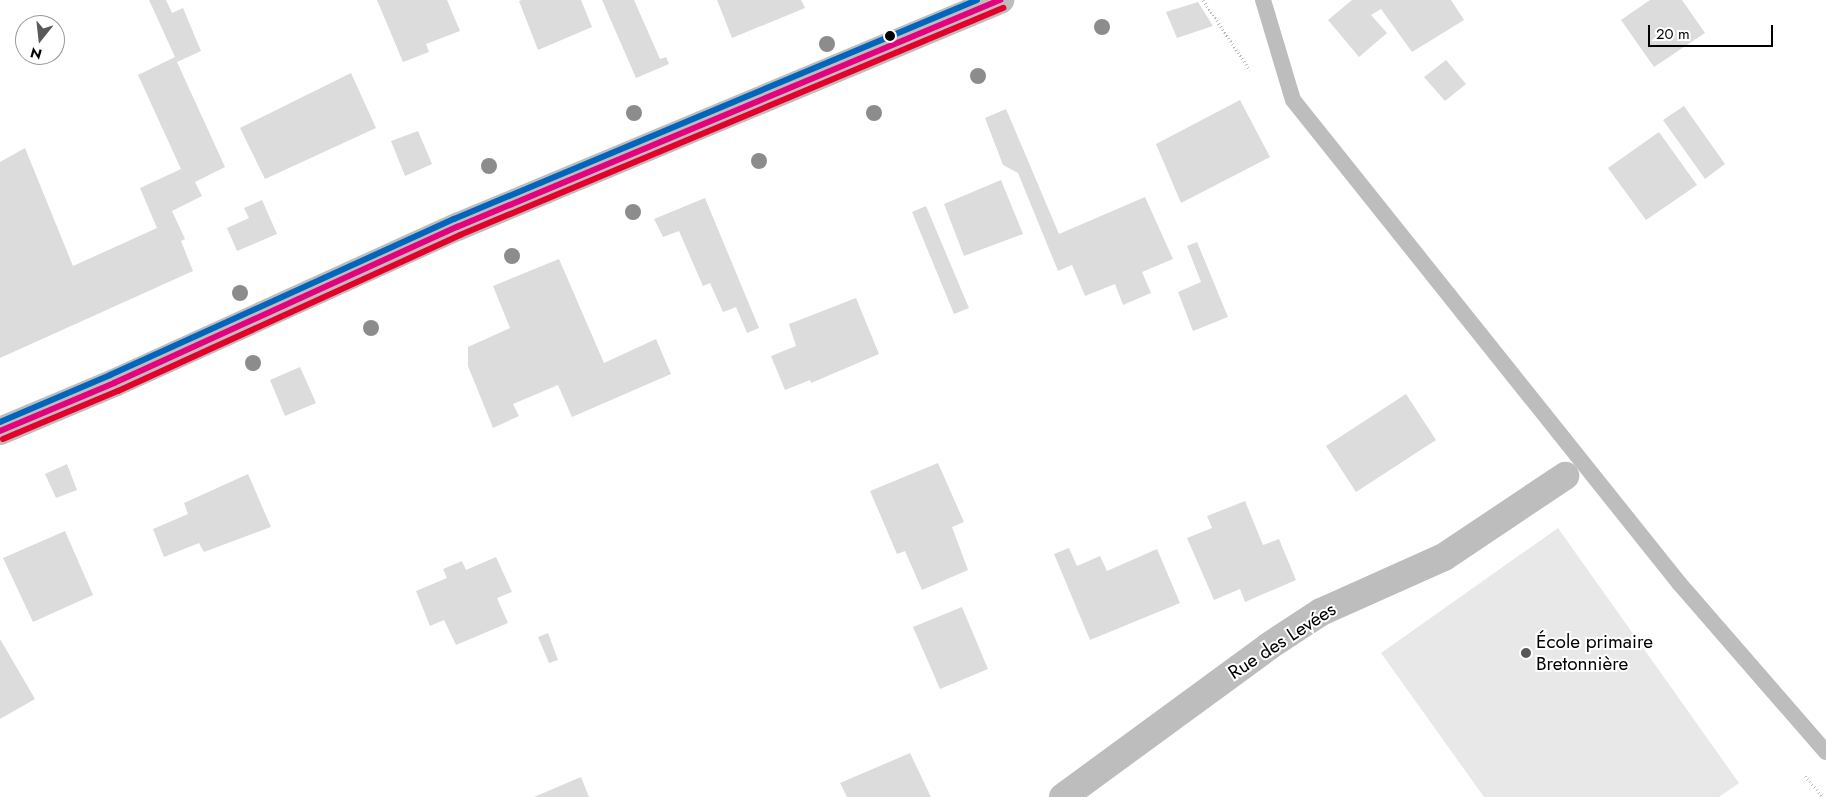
<!DOCTYPE html>
<html>
<head>
<meta charset="utf-8">
<style>
	body { margin:0 }
	#map { position:relative; width:1826px; height:797px; overflow:hidden; background:#fff; font-family:Jost,sans-serif }
	div>[style] { position:absolute }
	[style*='--x'] { left:calc(var(--x)*1px); top:calc(var(--y)*1px); width:calc(var(--w)*1px); rotate:calc(var(--a)*1deg) }
	.green>* { inset:0; background:#e8e8e8 }
	.building>* { inset:0; background:#dcdcdc }
	.path>* { height:3px; margin-top:-1.5px; transform-origin:0; background:repeating-linear-gradient(90deg,#b8b8b8 0 1px,transparent 0 3.5px) }
	.lane>* { height:16px; margin:-8px; padding:0 8px; transform-origin:8px; border-radius:8px; background:#bdbdbd }
	.street>* { height:28px; margin:-14px; padding:0 14px; transform-origin:14px; border-radius:14px; background:#bdbdbd }
	.primary>* { height:28px; margin:-14px; padding:0 14px; transform-origin:14px; border-radius:14px; background:#bdbdbd }
	.bus-1>* { height:6px; margin:-3px; padding:0 3px; transform-origin:3px; border-radius:3px; background:#e5007d }
	.bus-2>* { height:6px; margin:-3px; padding:0 3px; transform-origin:3px; border-radius:3px; background:#e4002b }
	.bus-3>* { height:6px; margin:-3px; padding:0 3px; transform-origin:3px; border-radius:3px; background:#0065bd }
	.trees>* { width:16px; height:16px; margin:-8px; border-radius:50%; background:#8c8c8c }
	.dots>* { width:14px; height:14px; translate:-50% -50%; box-sizing:border-box; border:2px solid #fff; border-radius:50% }
	span { translate:-50% -50%; white-space:nowrap; text-align:center; line-height:1.15; -webkit-text-stroke:4px #fff; paint-order:stroke }
	.street-label { font-size:19px; color:#000 }
	.poi-label { font-size:19px; color:#000 }
	.left { translate:0 -50%; text-align:left }
	.north { position:absolute; left:15px; top:15px; width:50px; height:50px; box-sizing:border-box; background:#fff; border:1px solid #999; border-radius:50%; rotate:196deg; font-size:14px; font-weight:700; line-height:20px; text-align:center; color:#000 }
	.north::after { content:''; display:block; margin:auto; width:18px; height:22px; background:#595959; clip-path:polygon(50% 0,100% 100%,50% 72%,0 100%) }
	.scale { position:absolute; left:1648px; top:25px; width:125px; height:22px; box-sizing:border-box; border:2px solid #000; border-top:0; padding-left:6px; font-size:15px; line-height:18px; white-space:nowrap; color:#000; -webkit-text-stroke:4px #fff; paint-order:stroke }
</style>
</head>
<body>
<div id="map">
	<div class="green">
		<i style="clip-path:polygon(1558px 528px,1739px 783px,1719px 797px,1484px 797px,1381px 653px)"></i>
	</div>
	<div class="building">
		<i style="clip-path:polygon(149px 0,166px 0,172px 13px,183px 8px,201px 51px,177px 62px,225px 167px,195px 182px,202px 196px,172px 211px,185px 239px,181px 241px,193px 271px,0 358px,0 162px,25px 148px,73px 266px,157px 228px,140px 188px,181px 169px,138px 75px,175px 57px)"></i>
		<i style="clip-path:polygon(377px 0,447px 0,460px 31px,426px 44px,429px 52px,403px 62px)"></i>
		<i style="clip-path:polygon(522px 0,581px 0,592px 27px,538px 50px,519px 1px)"></i>
		<i style="clip-path:polygon(602px 0,634px 0,660px 59px,666px 57px,669px 64px,636px 78px)"></i>
		<i style="clip-path:polygon(717px 0,801px 0,805px 8px,732px 38px)"></i>
		<i style="clip-path:polygon(1352px 0,1451px 0,1464px 20px,1412px 52px,1381px 9px,1371px 15px,1387px 33px,1359px 57px,1328px 20px)"></i>
		<i style="clip-path:polygon(1650px 0,1682px 0,1705px 33px,1654px 67px,1621px 20px)"></i>
		<i style="clip-path:polygon(1198px 2px,1213px 26px,1177px 38px,1166px 12px)"></i>
		<i style="clip-path:polygon(1446px 60px,1466px 84px,1445px 101px,1424px 77px)"></i>
		<i style="clip-path:polygon(351px 73px,376px 128px,265px 179px,240px 128px)"></i>
		<i style="clip-path:polygon(1240px 100px,1270px 157px,1181px 203px,1156px 144px)"></i>
		<i style="clip-path:polygon(1684px 106px,1725px 164px,1705px 179px,1663px 120px)"></i>
		<i style="clip-path:polygon(1006px 109px,1059px 234px,1145px 197px,1173px 259px,1142px 272px,1151px 293px,1123px 305px,1115px 284px,1085px 296px,1072px 265px,1058px 271px,1018px 173px,1003px 165px,985px 118px)"></i>
		<i style="clip-path:polygon(418px 131px,432px 164px,405px 176px,391px 141px)"></i>
		<i style="clip-path:polygon(1659px 132px,1697px 185px,1646px 220px,1608px 168px)"></i>
		<i style="clip-path:polygon(1001px 180px,1023px 234px,964px 256px,944px 204px)"></i>
		<i style="clip-path:polygon(705px 198px,759px 328px,747px 333px,736px 307px,723px 312px,710px 283px,703px 286px,679px 231px,663px 237px,654px 219px)"></i>
		<i style="clip-path:polygon(262px 200px,277px 234px,237px 251px,227px 228px,249px 218px,244px 208px)"></i>
		<i style="clip-path:polygon(926px 206px,969px 308px,954px 314px,912px 212px)"></i>
		<i style="clip-path:polygon(1197px 242px,1228px 317px,1193px 331px,1178px 292px,1201px 282px,1187px 246px)"></i>
		<i style="clip-path:polygon(559px 259px,604px 363px,656px 339px,671px 374px,572px 417px,558px 385px,513px 404px,519px 416px,493px 428px,468px 366px,468px 347px,510px 328px,493px 286px)"></i>
		<i style="clip-path:polygon(856px 298px,879px 354px,811px 383px,810px 380px,785px 390px,771px 356px,796px 346px,789px 324px)"></i>
		<i style="clip-path:polygon(300px 367px,316px 403px,285px 416px,270px 380px)"></i>
		<i style="clip-path:polygon(1406px 394px,1436px 440px,1356px 492px,1326px 446px)"></i>
		<i style="clip-path:polygon(938px 463px,964px 522px,952px 527px,968px 570px,922px 590px,905px 551px,897px 554px,870px 491px)"></i>
		<i style="clip-path:polygon(67px 464px,77px 490px,56px 498px,45px 474px)"></i>
		<i style="clip-path:polygon(248px 474px,271px 527px,204px 552px,199px 543px,164px 557px,153px 529px,188px 514px,184px 503px)"></i>
		<i style="clip-path:polygon(1245px 501px,1263px 545px,1279px 539px,1296px 580px,1245px 602px,1240px 589px,1214px 600px,1187px 538px,1212px 528px,1207px 516px)"></i>
		<i style="clip-path:polygon(65px 531px,93px 595px,33px 622px,3px 558px)"></i>
		<i style="clip-path:polygon(1069px 548px,1077px 566px,1100px 556px,1107px 571px,1157px 549px,1180px 603px,1090px 640px,1054px 554px)"></i>
		<i style="clip-path:polygon(496px 557px,512px 592px,497px 598px,508px 623px,456px 645px,444px 620px,430px 626px,416px 591px,447px 578px,443px 569px,462px 561px,466px 570px)"></i>
		<i style="clip-path:polygon(962px 607px,988px 669px,940px 689px,913px 627px)"></i>
		<i style="clip-path:polygon(548px 633px,558px 660px,549px 663px,538px 637px)"></i>
		<i style="clip-path:polygon(0 639px,35px 699px,0 719px)"></i>
		<i style="clip-path:polygon(910px 753px,931px 797px,847px 797px,840px 783px)"></i>
		<i style="clip-path:polygon(581px 777px,589px 797px,534px 797px)"></i>
	</div>
	<div class="path">
		<i style="--x:1203;--y:0;--w:84;--a:56.1"></i>
		<i style="--x:1805;--y:776;--w:28;--a:49"></i>
	</div>
	<div class="lane">
		<i style="--x:1263;--y:0;--w:104;--a:73.3"></i>
		<i style="--x:1293;--y:100;--w:618;--a:51.37"></i>
		<i style="--x:1679;--y:583;--w:224;--a:49"></i>
	</div>
	<div class="street">
		<i style="--x:1063;--y:797;--w:255;--a:-36.2"></i>
		<i style="--x:1269;--y:646;--w:62;--a:-33.2"></i>
		<i style="--x:1321;--y:612;--w:135;--a:-24.1"></i>
		<i style="--x:1444;--y:557;--w:146;--a:-33.8"></i>
	</div>
	<div class="primary">
		<i style="--x:0;--y:431;--w:124;--a:-22.8"></i>
		<i style="--x:114;--y:383;--w:377;--a:-24.5"></i>
		<i style="--x:457;--y:227;--w:589;--a:-22.69"></i>
	</div>
	<div class="bus-1">
		<i style="--x:0;--y:431;--w:124;--a:-22.8"></i>
		<i style="--x:114;--y:383;--w:377;--a:-24.5"></i>
		<i style="--x:457;--y:227;--w:589;--a:-22.69"></i>
	</div>
	<div class="bus-2">
		<i style="--x:3;--y:439;--w:125;--a:-22.7"></i>
		<i style="--x:118;--y:391;--w:376;--a:-24.5"></i>
		<i style="--x:460;--y:235;--w:589;--a:-22.69"></i>
	</div>
	<div class="bus-3">
		<i style="--x:0;--y:422;--w:120;--a:-23.1"></i>
		<i style="--x:110;--y:375;--w:378;--a:-24.4"></i>
		<i style="--x:454;--y:219;--w:567;--a:-22.72"></i>
	</div>
	<div class="trees">
		<i style="left:1102px;top:27px"></i>
		<i style="left:827px;top:44px"></i>
		<i style="left:978px;top:76px"></i>
		<i style="left:634px;top:113px"></i>
		<i style="left:874px;top:113px"></i>
		<i style="left:759px;top:161px"></i>
		<i style="left:489px;top:166px"></i>
		<i style="left:633px;top:212px"></i>
		<i style="left:512px;top:256px"></i>
		<i style="left:240px;top:293px"></i>
		<i style="left:371px;top:328px"></i>
		<i style="left:253px;top:363px"></i>
	</div>
	<div class="dots">
		<i style="left:890px;top:36px;background:#000"></i>
		<i style="left:1526px;top:653px;background:#595959"></i>
	</div>
	<div class="street-label">
		<span style="left:1282px;top:641px;rotate:-33deg">Rue des Levées</span>
	</div>
	<div class="poi-label">
		<span class="left" style="left:1536px;top:653px">École primaire<br>Bretonnière</span>
	</div>
	<div class="north">N</div>
	<div class="scale">20 m</div>
</div>
</body>
</html>
